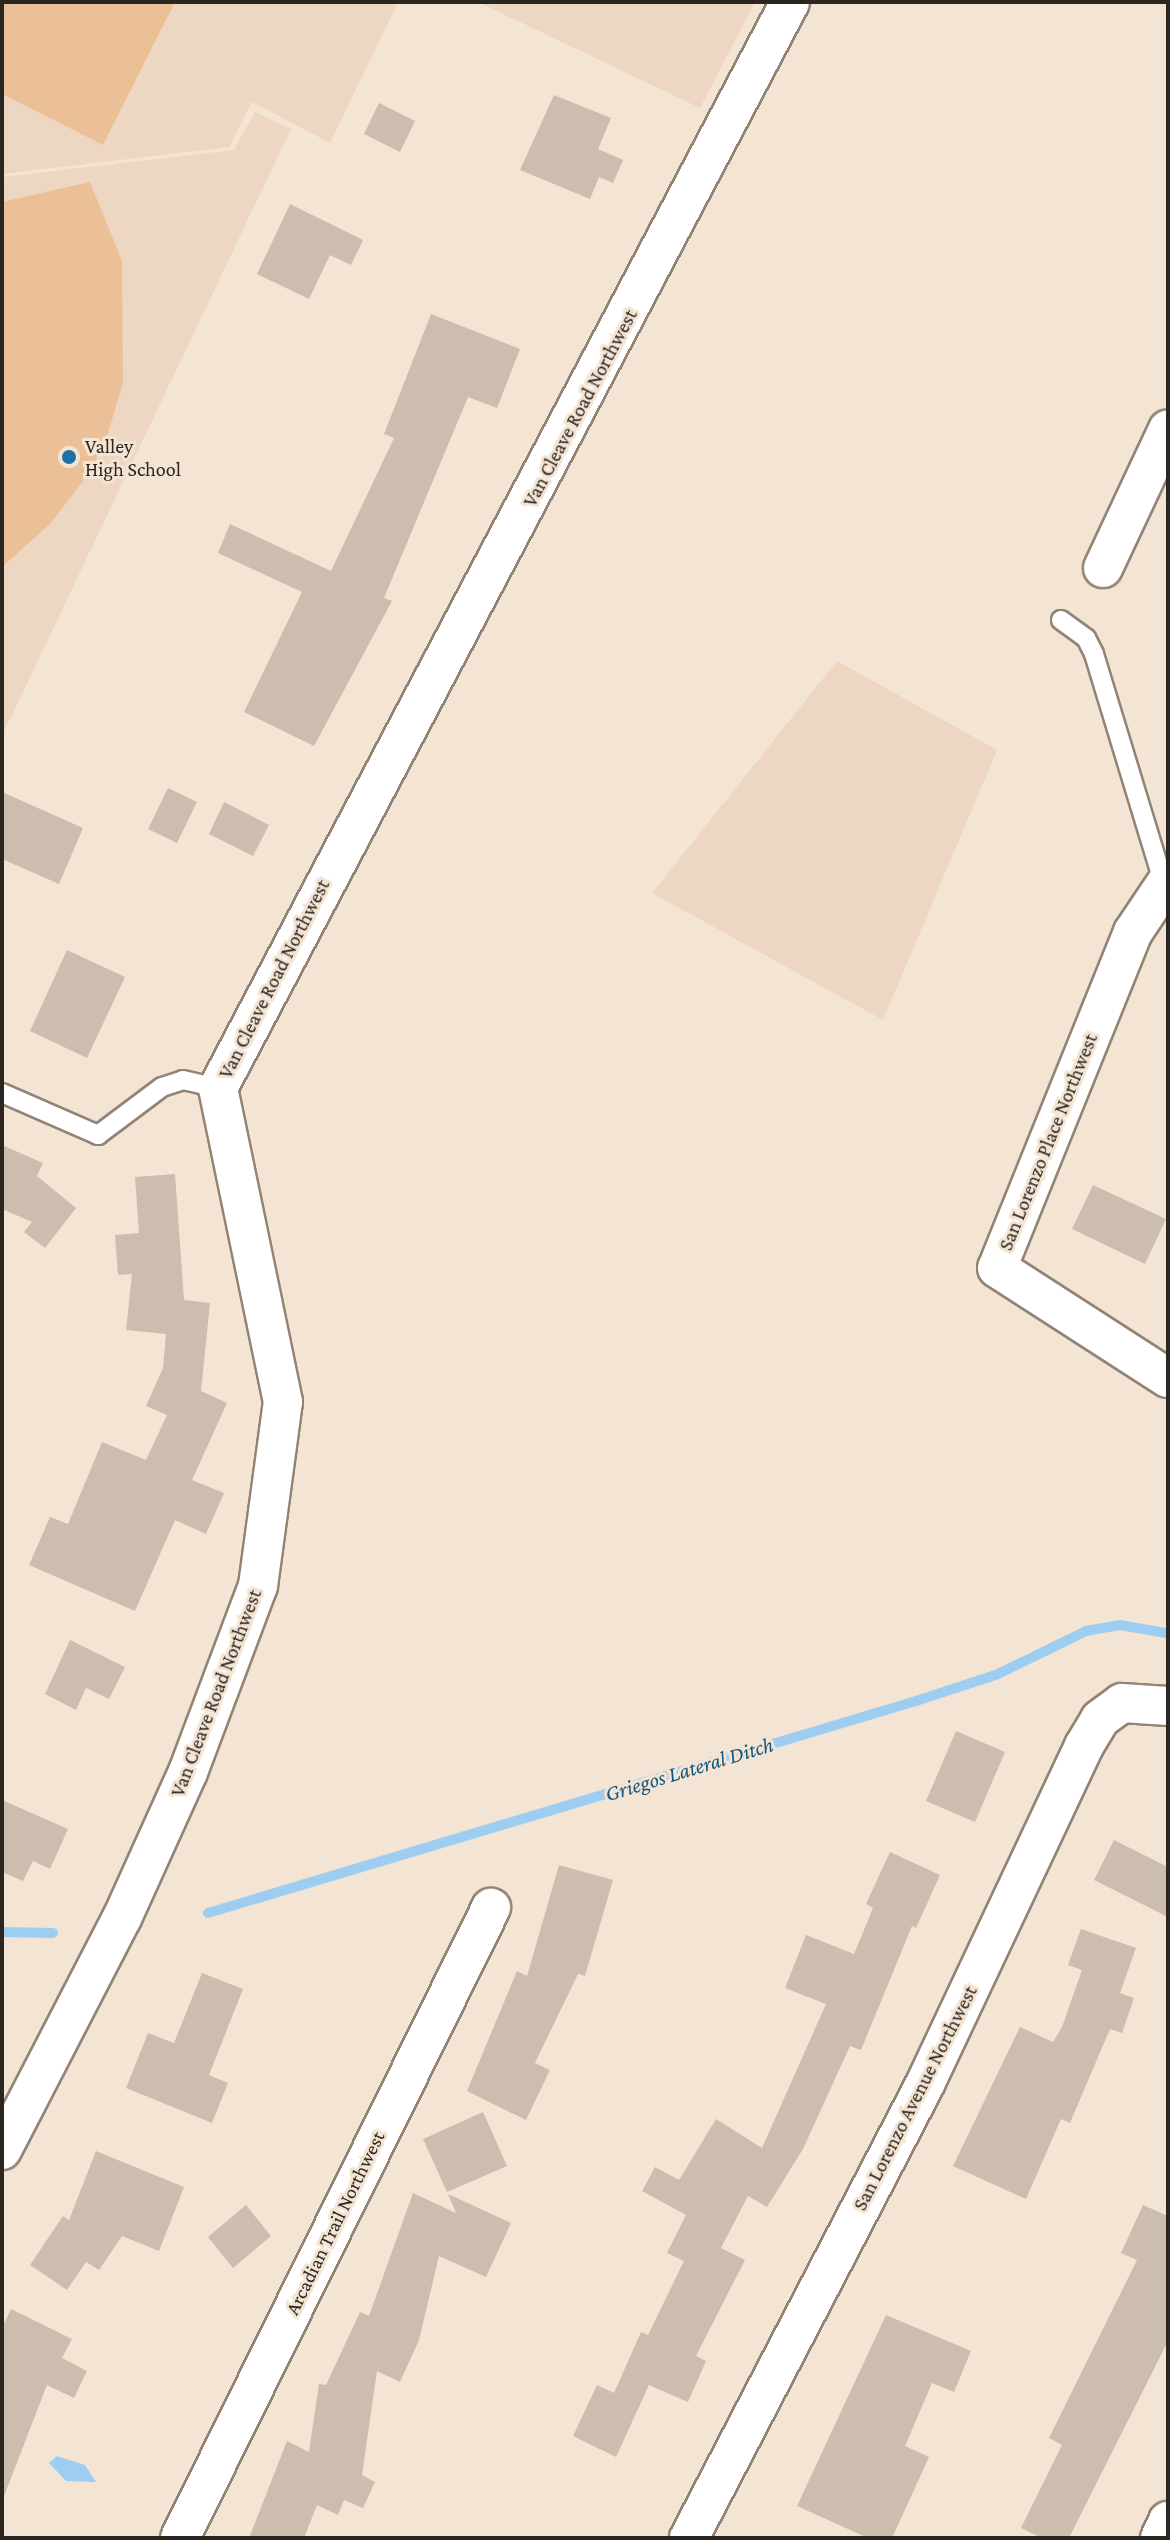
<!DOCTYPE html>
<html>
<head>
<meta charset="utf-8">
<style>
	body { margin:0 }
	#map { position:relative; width:1170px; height:2540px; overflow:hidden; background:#f4e4d4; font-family:"Crimson Pro",serif }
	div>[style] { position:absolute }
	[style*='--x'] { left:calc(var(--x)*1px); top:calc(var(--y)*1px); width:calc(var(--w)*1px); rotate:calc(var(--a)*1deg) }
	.built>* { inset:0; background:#edd6c2 }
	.green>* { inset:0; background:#ecc097 }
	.water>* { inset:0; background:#9dcef2 }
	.stream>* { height:10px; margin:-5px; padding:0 5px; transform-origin:5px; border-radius:5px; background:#9dcef2 }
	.building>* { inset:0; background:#cdbdae }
	.roads { filter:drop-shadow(2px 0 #928375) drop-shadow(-2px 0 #928375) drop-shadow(0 2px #928375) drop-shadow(0 -2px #928375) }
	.service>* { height:18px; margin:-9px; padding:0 9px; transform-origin:9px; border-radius:9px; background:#fff }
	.minor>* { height:38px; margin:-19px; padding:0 19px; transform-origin:19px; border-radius:19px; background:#fff }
	.dots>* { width:22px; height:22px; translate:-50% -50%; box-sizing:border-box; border:4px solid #f4e4d4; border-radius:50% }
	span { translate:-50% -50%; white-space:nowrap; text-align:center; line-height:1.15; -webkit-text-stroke:6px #f4e4d4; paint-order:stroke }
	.street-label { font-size:20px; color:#2c2620 }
	.poi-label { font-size:20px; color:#2c2620 }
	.left { translate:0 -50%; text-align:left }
	.water-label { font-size:22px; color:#13567d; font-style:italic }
	.frame { position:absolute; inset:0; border:4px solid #2c2620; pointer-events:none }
</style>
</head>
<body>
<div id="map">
	<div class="built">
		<i style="clip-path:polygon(2px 2px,398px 2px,330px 143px,252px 102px,229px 147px,2px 174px)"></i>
		<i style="clip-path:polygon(478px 2px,755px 2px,700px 108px)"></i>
		<i style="clip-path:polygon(255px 112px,291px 129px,2px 736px,2px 177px,234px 150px)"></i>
		<i style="clip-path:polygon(837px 661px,997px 750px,883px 1020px,652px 893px)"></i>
	</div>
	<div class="green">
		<i style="clip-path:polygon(2px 2px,175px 2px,103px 145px,2px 94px)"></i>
		<i style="clip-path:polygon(90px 182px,122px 261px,123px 383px,105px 443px,83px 481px,51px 523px,2px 567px,2px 202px)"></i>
	</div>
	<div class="water">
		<i style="clip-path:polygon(57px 2456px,85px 2465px,96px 2482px,66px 2481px,49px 2463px)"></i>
	</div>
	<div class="stream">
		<i style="--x:208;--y:1913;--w:739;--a:-16.67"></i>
		<i style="--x:916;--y:1701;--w:86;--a:-18.2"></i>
		<i style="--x:998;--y:1674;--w:98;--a:-26"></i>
		<i style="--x:1086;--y:1631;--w:35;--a:-10"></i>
		<i style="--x:1120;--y:1625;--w:47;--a:9.9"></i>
		<i style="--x:2;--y:1932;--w:51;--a:1.1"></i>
	</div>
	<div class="building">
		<i style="clip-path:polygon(554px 95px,611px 118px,598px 149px,623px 160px,613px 183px,599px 177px,590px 199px,520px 170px)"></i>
		<i style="clip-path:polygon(379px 103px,415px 121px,400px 152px,364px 134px)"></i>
		<i style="clip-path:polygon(290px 204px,363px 240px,351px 265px,330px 255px,309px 299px,257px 274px)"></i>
		<i style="clip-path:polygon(431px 314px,520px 349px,497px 408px,468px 397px,384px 598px,392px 601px,314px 746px,244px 712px,302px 592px,218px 553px,230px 524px,331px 571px,394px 438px,384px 434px)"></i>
		<i style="clip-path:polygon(168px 788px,197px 802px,177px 843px,148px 829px)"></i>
		<i style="clip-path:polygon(2px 792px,83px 828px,59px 884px,2px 859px)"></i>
		<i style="clip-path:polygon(224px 802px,269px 825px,253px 856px,209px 834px)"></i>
		<i style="clip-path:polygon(67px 950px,125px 977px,87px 1058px,30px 1031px)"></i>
		<i style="clip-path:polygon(2px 1145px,43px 1163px,37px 1176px,76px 1208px,45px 1248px,24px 1232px,32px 1222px,2px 1209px)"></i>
		<i style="clip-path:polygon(175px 1174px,184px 1300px,210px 1303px,201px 1391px,227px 1403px,192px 1480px,224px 1493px,206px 1534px,175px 1520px,135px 1611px,29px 1565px,50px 1517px,68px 1524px,102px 1442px,146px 1460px,167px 1415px,146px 1406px,163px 1368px,166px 1334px,126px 1330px,132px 1274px,118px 1275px,115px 1235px,139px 1233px,135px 1177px)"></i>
		<i style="clip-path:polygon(1093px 1185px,1166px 1219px,1145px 1264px,1072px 1229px)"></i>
		<i style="clip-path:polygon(70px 1640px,125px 1667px,109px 1699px,86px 1688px,76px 1710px,45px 1694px)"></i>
		<i style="clip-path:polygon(956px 1731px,1005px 1752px,975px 1822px,926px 1801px)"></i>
		<i style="clip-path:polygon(2px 1800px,68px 1829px,50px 1869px,33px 1861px,23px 1881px,2px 1872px)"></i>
		<i style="clip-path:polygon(1114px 1840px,1168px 1867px,1168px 1917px,1094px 1880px)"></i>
		<i style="clip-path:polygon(890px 1852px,940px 1875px,916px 1928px,912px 1926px,861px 2050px,850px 2046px,803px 2149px,767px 2207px,748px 2196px,721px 2248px,745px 2260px,696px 2356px,706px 2361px,688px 2402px,649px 2385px,616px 2457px,573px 2436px,597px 2385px,614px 2393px,641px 2332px,648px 2335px,684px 2261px,667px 2253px,686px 2215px,642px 2191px,655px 2167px,679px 2180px,716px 2119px,762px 2148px,826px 2004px,785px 1988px,806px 1935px,854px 1954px,873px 1908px,866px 1904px)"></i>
		<i style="clip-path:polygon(559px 1865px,613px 1880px,585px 1976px,578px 1974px,535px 2063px,550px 2070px,526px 2120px,467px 2091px,517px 1971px,527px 1976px)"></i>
		<i style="clip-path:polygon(1081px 1929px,1136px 1948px,1120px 1993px,1134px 1998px,1122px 2033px,1110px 2029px,1070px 2123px,1061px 2119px,1026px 2199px,953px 2166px,1020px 2027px,1053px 2042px,1062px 2027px,1082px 1970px,1068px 1965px)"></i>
		<i style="clip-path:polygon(202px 1973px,243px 1989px,209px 2075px,228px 2083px,212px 2123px,126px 2088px,148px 2033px,174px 2043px)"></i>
		<i style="clip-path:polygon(483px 2112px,507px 2166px,447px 2192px,423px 2139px)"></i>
		<i style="clip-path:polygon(96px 2151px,184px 2187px,159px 2251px,122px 2236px,99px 2270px,86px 2262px,67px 2290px,30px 2265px,63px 2216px,69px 2220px)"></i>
		<i style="clip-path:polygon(413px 2193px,456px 2213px,448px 2194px,511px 2223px,486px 2277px,439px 2256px,419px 2340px,400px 2382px,377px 2371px,362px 2475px,375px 2482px,363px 2508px,344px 2500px,338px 2515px,317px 2505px,304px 2538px,249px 2538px,287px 2441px,309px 2452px,319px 2384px,326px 2385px,360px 2312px,369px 2316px)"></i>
		<i style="clip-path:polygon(246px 2205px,271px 2236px,233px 2268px,208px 2237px)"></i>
		<i style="clip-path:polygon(1143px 2205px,1168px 2216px,1168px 2341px,1069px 2538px,1042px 2538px,1021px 2528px,1062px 2445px,1049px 2438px,1137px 2260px,1121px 2253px)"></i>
		<i style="clip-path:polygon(11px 2309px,72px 2339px,62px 2358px,87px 2371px,74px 2398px,47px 2385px,4px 2496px,2px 2328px)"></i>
		<i style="clip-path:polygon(886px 2315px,971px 2351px,954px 2392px,932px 2383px,905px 2446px,929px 2457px,892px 2538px,868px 2538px,797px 2506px)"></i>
	</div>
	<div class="roads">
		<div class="service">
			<i style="--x:1061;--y:620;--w:31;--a:36"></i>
			<i style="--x:1086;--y:638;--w:18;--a:63"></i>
			<i style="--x:1094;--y:654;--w:237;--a:73.1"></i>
			<i style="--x:2;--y:1093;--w:105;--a:23.6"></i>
			<i style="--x:98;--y:1135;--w:80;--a:-36.9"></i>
			<i style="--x:162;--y:1087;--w:22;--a:-18"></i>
			<i style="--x:183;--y:1080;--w:36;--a:13"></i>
		</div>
		<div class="minor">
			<i style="--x:1103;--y:568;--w:153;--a:-64.9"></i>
			<i style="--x:1168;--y:880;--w:63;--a:123.9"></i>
			<i style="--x:1133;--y:932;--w:362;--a:112"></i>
			<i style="--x:997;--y:1268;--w:203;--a:32.8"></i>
			<i style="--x:2;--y:2150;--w:261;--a:-62.7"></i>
			<i style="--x:122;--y:1918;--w:160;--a:-65.7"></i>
			<i style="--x:188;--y:1772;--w:199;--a:-69.4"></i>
			<i style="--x:258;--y:1586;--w:186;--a:-82.3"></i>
			<i style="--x:283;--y:1402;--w:321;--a:-101.7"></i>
			<i style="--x:218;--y:1088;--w:1227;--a:-62.22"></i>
			<i style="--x:180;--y:2538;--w:703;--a:-63.73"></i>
			<i style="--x:689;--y:2538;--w:512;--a:-62.53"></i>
			<i style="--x:925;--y:2084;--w:374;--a:-64.8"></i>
			<i style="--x:1084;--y:1746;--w:31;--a:-59"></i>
			<i style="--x:1100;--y:1719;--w:27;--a:-36"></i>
			<i style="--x:1122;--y:1703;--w:46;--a:3.7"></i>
			<i style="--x:1160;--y:2538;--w:19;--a:-65"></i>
		</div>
	</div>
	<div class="dots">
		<i style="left:69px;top:457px;background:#1d70a1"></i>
	</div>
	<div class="street-label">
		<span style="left:580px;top:408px;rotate:-62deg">Van Cleave Road Northwest</span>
		<span style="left:274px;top:979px;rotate:-63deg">Van Cleave Road Northwest</span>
		<span style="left:1048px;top:1142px;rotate:-68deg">San Lorenzo Place Northwest</span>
		<span style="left:216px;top:1693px;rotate:-69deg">Van Cleave Road Northwest</span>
		<span style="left:915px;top:2098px;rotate:-63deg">San Lorenzo Avenue Northwest</span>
		<span style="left:335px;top:2223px;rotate:-64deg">Arcadian Trail Northwest</span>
	</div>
	<div class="poi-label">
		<span class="left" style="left:85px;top:458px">Valley<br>High School</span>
	</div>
	<div class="water-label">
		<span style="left:689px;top:1769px;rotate:-17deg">Griegos Lateral Ditch</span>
	</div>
	<div class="frame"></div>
</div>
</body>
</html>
